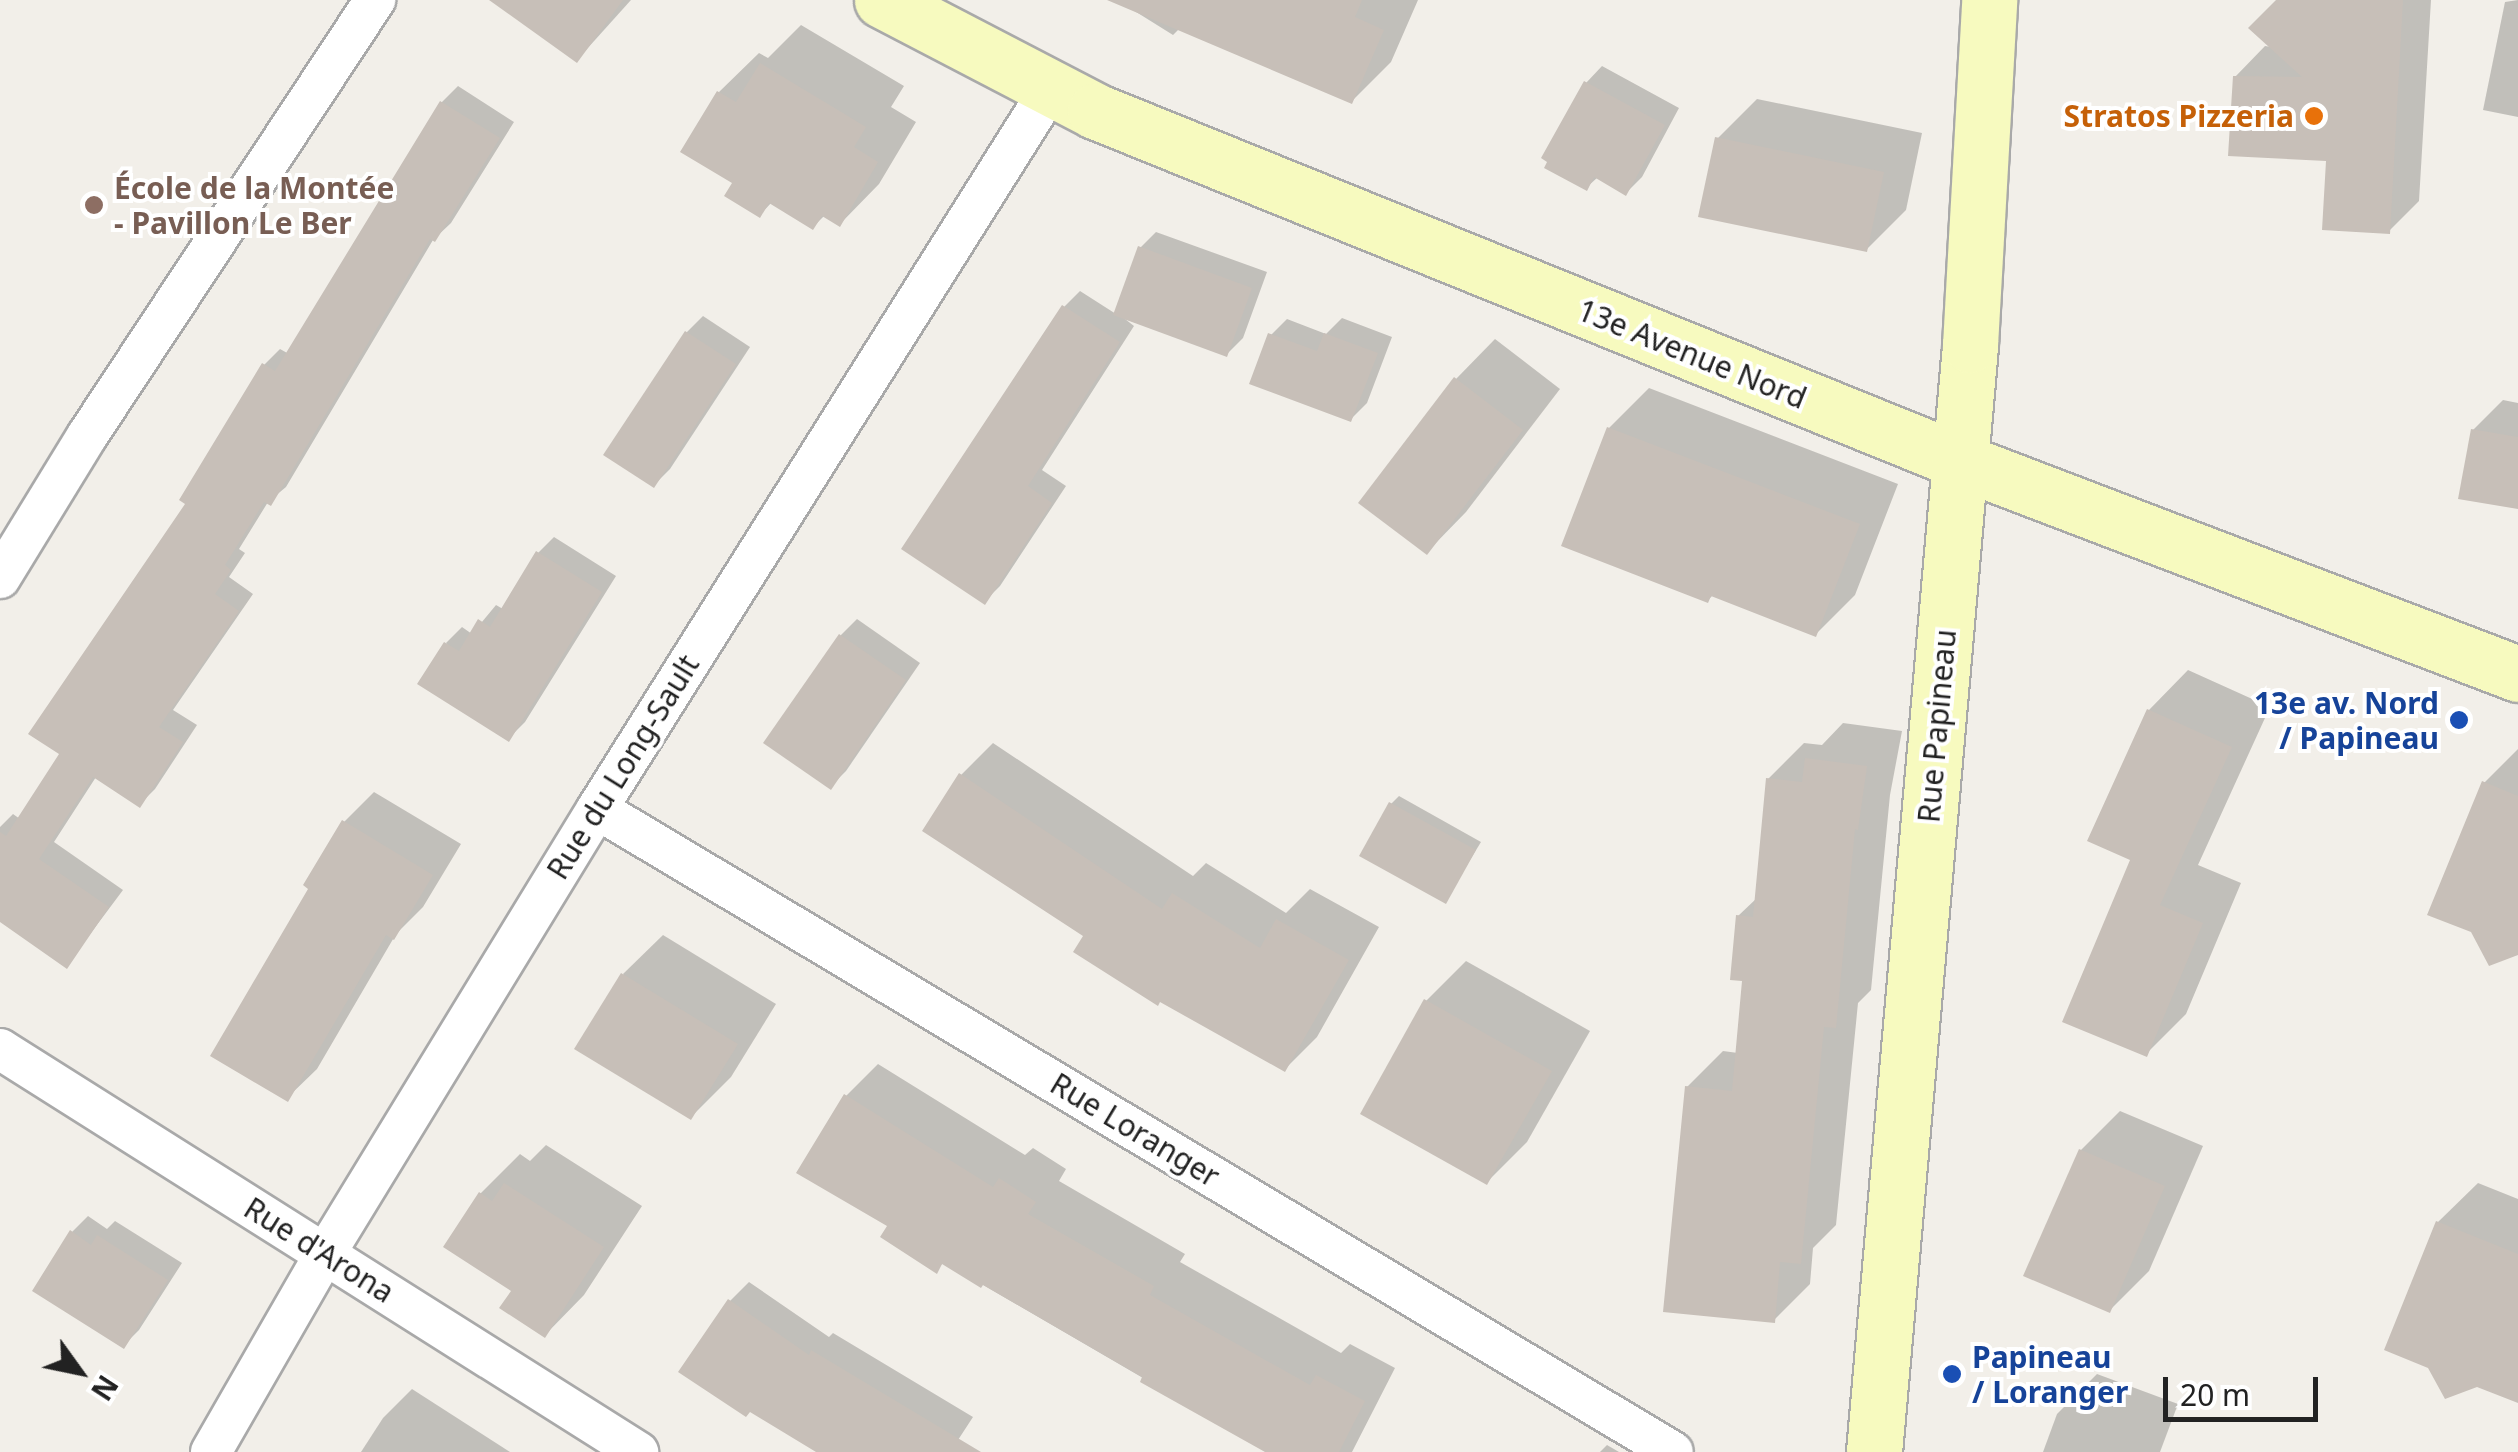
<!DOCTYPE html>
<html>
<head>
<meta charset="utf-8">
<style>
	body { margin:0 }
	#map { position:relative; width:2518px; height:1452px; overflow:hidden; background:#f2efe9; font-family:"Noto Sans",sans-serif }
	div>[style] { position:absolute }
	[style*='--x'] { left:calc(var(--x)*1px); top:calc(var(--y)*1px); width:calc(var(--w)*1px); rotate:calc(var(--a)*1deg) }
	.shadow>* { inset:0; background:#0003 }
	.building>* { inset:0; background:#c7bfb8 }
	.roads { filter:drop-shadow(2px 0 #a9a9a9) drop-shadow(-2px 0 #a9a9a9) drop-shadow(0 2px #a9a9a9) drop-shadow(0 -2px #a9a9a9) }
	.street>* { height:40px; margin:-20px; padding:0 20px; transform-origin:20px; border-radius:20px; background:#fff }
	.secondary>* { height:55px; margin:-27.5px; padding:0 27.5px; transform-origin:27.5px; border-radius:27.5px; background:#f7fabf }
	.dots>* { width:28px; height:28px; translate:-50% -50%; box-sizing:border-box; border:5px solid #fff; border-radius:50% }
	span { translate:-50% -50%; white-space:nowrap; text-align:center; line-height:1.15; -webkit-text-stroke:8px #fff; paint-order:stroke }
	.food-label { font-size:30px; color:#c56008; font-weight:700 }
	.right { translate:-100% -50%; text-align:right }
	.education-label { font-size:30px; color:#785e54; font-weight:700 }
	.left { translate:0 -50%; text-align:left }
	.street-label { font-size:30px; color:#222 }
	.transit-label { font-size:30px; color:#164399; font-weight:700 }
	.north { position:absolute; left:30px; top:1322px; width:100px; height:100px; -webkit-text-stroke:8px #fff; paint-order:stroke; rotate:123deg; font-size:28px; font-weight:700; line-height:40px; text-align:center; color:#222 }
	.north::after { content:''; display:block; margin:auto; width:35px; height:45px; background:#222; clip-path:polygon(50% 0,100% 100%,50% 72%,0 100%) }
	.scale { position:absolute; left:2163px; top:1377px; width:155px; height:45px; box-sizing:border-box; border:5px solid #222; border-top:0; padding-left:12px; font-size:30px; line-height:35px; white-space:nowrap; color:#222; -webkit-text-stroke:8px #fff; paint-order:stroke }
</style>
</head>
<body>
<div id="map">
	<div class="shadow">
		<i style="clip-path:polygon(507px 0,631px 0,577px 60px)"></i>
		<i style="clip-path:polygon(1117px 0,1418px 0,1391px 62px,1352px 101px,1180px 28px,1173px 35px)"></i>
		<i style="clip-path:polygon(2279px 0,2431px 0,2419px 201px,2389px 231px,2328px 159px,2235px 77px,2265px 46px,2272px 47px)"></i>
		<i style="clip-path:polygon(2518px 0,2518px 117px,2483px 110px,2505px 2px)"></i>
		<i style="clip-path:polygon(801px 25px,904px 86px,891px 107px,916px 122px,879px 184px,840px 224px,825px 215px,813px 227px,772px 202px,760px 215px,736px 182px,719px 92px,759px 53px,768px 58px)"></i>
		<i style="clip-path:polygon(1602px 66px,1679px 108px,1642px 177px,1626px 193px,1598px 177px,1586px 188px,1586px 83px)"></i>
		<i style="clip-path:polygon(458px 86px,514px 122px,451px 223px,433px 240px,286px 487px,268px 502px,239px 549px,245px 553px,229px 577px,253px 594px,173px 710px,197px 725px,155px 789px,139px 805px,96px 777px,54px 842px,123px 890px,67px 965px,0 919px,0 827px,13px 814px,20px 819px,63px 753px,264px 365px,280px 349px,289px 354px,442px 102px)"></i>
		<i style="clip-path:polygon(1757px 99px,1922px 133px,1906px 210px,1866px 250px,1717px 139px)"></i>
		<i style="clip-path:polygon(1156px 232px,1267px 272px,1243px 338px,1227px 354px,1125px 319px,1134px 326px,1042px 470px,1066px 486px,1000px 586px,984px 602px,1064px 307px,1080px 291px,1116px 314px,1140px 248px)"></i>
		<i style="clip-path:polygon(703px 316px,750px 347px,670px 469px,654px 485px,687px 332px)"></i>
		<i style="clip-path:polygon(1342px 318px,1392px 337px,1367px 403px,1351px 419px,1271px 335px,1287px 319px,1326px 334px)"></i>
		<i style="clip-path:polygon(1495px 339px,1560px 389px,1466px 512px,1427px 552px,1456px 379px)"></i>
		<i style="clip-path:polygon(1649px 388px,1898px 484px,1855px 595px,1816px 634px,1713px 595px,1708px 600px,1609px 428px)"></i>
		<i style="clip-path:polygon(2503px 400px,2518px 403px,2518px 507px,2473px 430px)"></i>
		<i style="clip-path:polygon(554px 537px,616px 576px,525px 722px,509px 738px,446px 643px,462px 627px,472px 634px,496px 605px,503px 609px,538px 553px)"></i>
		<i style="clip-path:polygon(857px 619px,920px 663px,846px 771px,830px 787px,841px 635px)"></i>
		<i style="clip-path:polygon(2188px 670px,2270px 707px,2198px 865px,2241px 883px,2186px 1014px,2146px 1054px,2133px 859px,2149px 710px)"></i>
		<i style="clip-path:polygon(1843px 723px,1902px 731px,1890px 795px,1871px 990px,1858px 1003px,1836px 1225px,1813px 1248px,1810px 1284px,1774px 1320px,1687px 1087px,1723px 1051px,1738px 1053px,1744px 979px,1738px 916px,1758px 897px,1768px 779px,1804px 743px,1822px 745px)"></i>
		<i style="clip-path:polygon(993px 743px,1193px 876px,1206px 863px,1286px 913px,1310px 889px,1379px 927px,1317px 1037px,1285px 1069px,1087px 935px,961px 775px)"></i>
		<i style="clip-path:polygon(2518px 749px,2518px 953px,2484px 783px)"></i>
		<i style="clip-path:polygon(374px 792px,461px 844px,423px 907px,396px 934px,317px 1069px,287px 1098px,312px 888px,344px 822px)"></i>
		<i style="clip-path:polygon(1399px 796px,1481px 842px,1445px 901px,1391px 804px)"></i>
		<i style="clip-path:polygon(663px 935px,776px 1004px,731px 1077px,691px 1117px,623px 974px)"></i>
		<i style="clip-path:polygon(1466px 961px,1590px 1031px,1527px 1142px,1487px 1182px,1426px 1001px)"></i>
		<i style="clip-path:polygon(878px 1064px,1025px 1155px,1033px 1148px,1066px 1169px,1059px 1181px,1185px 1254px,1180px 1262px,1341px 1353px,1350px 1344px,1395px 1368px,1352px 1452px,1270px 1452px,944px 1262px,936px 1270px,890px 1225px,846px 1096px)"></i>
		<i style="clip-path:polygon(2120px 1111px,2203px 1146px,2149px 1271px,2110px 1310px,2081px 1150px)"></i>
		<i style="clip-path:polygon(546px 1145px,642px 1206px,584px 1295px,545px 1335px,514px 1290px,480px 1194px,520px 1154px,530px 1161px)"></i>
		<i style="clip-path:polygon(2478px 1183px,2518px 1199px,2518px 1401px,2438px 1222px)"></i>
		<i style="clip-path:polygon(88px 1216px,107px 1229px,115px 1221px,182px 1263px,139px 1330px,123px 1346px,72px 1232px)"></i>
		<i style="clip-path:polygon(749px 1282px,829px 1337px,833px 1333px,973px 1417px,958px 1440px,977px 1452px,821px 1452px,730px 1301px)"></i>
		<i style="clip-path:polygon(2097px 1374px,2178px 1404px,2160px 1452px,2043px 1452px,2057px 1414px)"></i>
		<i style="clip-path:polygon(412px 1389px,510px 1452px,361px 1452px,383px 1418px)"></i>
		<i style="clip-path:polygon(1607px 1445px,1619px 1452px,1600px 1452px)"></i>
	</div>
	<div class="building">
		<i style="clip-path:polygon(489px 0,623px 0,577px 63px)"></i>
		<i style="clip-path:polygon(1107px 0,1362px 0,1355px 17px,1384px 30px,1352px 104px)"></i>
		<i style="clip-path:polygon(2276px 0,2403px 0,2390px 234px,2322px 230px,2326px 161px,2228px 156px,2233px 76px,2302px 77px,2248px 28px)"></i>
		<i style="clip-path:polygon(760px 63px,866px 127px,854px 147px,878px 162px,840px 227px,822px 216px,813px 230px,769px 203px,760px 218px,724px 196px,732px 183px,680px 152px,717px 91px,736px 102px)"></i>
		<i style="clip-path:polygon(1584px 81px,1665px 125px,1626px 196px,1594px 177px,1587px 191px,1544px 168px,1547px 162px,1541px 158px)"></i>
		<i style="clip-path:polygon(440px 101px,500px 138px,435px 242px,430px 239px,271px 506px,264px 502px,225px 565px,231px 570px,215px 594px,239px 611px,159px 727px,183px 742px,140px 808px,93px 777px,39px 859px,109px 907px,67px 969px,0 922px,0 832px,6px 836px,59px 754px,28px 734px,185px 504px,179px 500px,262px 363px,275px 371px)"></i>
		<i style="clip-path:polygon(1715px 137px,1884px 172px,1867px 252px,1698px 217px)"></i>
		<i style="clip-path:polygon(1138px 246px,1252px 288px,1227px 357px,1113px 315px)"></i>
		<i style="clip-path:polygon(1062px 305px,1120px 342px,1028px 486px,1052px 503px,985px 605px,901px 549px)"></i>
		<i style="clip-path:polygon(685px 331px,736px 364px,654px 488px,603px 455px)"></i>
		<i style="clip-path:polygon(1268px 333px,1317px 351px,1324px 333px,1378px 353px,1351px 422px,1249px 384px)"></i>
		<i style="clip-path:polygon(1454px 377px,1523px 430px,1427px 555px,1358px 503px)"></i>
		<i style="clip-path:polygon(1607px 427px,1860px 524px,1816px 637px,1711px 596px,1708px 603px,1561px 546px)"></i>
		<i style="clip-path:polygon(2471px 429px,2518px 437px,2518px 509px,2458px 499px)"></i>
		<i style="clip-path:polygon(536px 551px,602px 592px,509px 742px,417px 684px,444px 642px,459px 651px,478px 619px,490px 627px)"></i>
		<i style="clip-path:polygon(839px 634px,906px 680px,831px 790px,763px 743px)"></i>
		<i style="clip-path:polygon(2147px 709px,2232px 747px,2160px 905px,2203px 923px,2147px 1057px,2062px 1022px,2130px 860px,2087px 841px)"></i>
		<i style="clip-path:polygon(1805px 758px,1867px 766px,1858px 830px,1855px 829px,1836px 1028px,1824px 1027px,1801px 1264px,1780px 1262px,1775px 1323px,1663px 1312px,1685px 1086px,1732px 1091px,1742px 981px,1730px 980px,1736px 915px,1753px 917px,1766px 778px,1802px 782px)"></i>
		<i style="clip-path:polygon(959px 773px,1162px 909px,1172px 893px,1260px 948px,1276px 919px,1349px 960px,1285px 1072px,1160px 1002px,1158px 1006px,1073px 952px,1083px 936px,922px 831px)"></i>
		<i style="clip-path:polygon(2482px 781px,2518px 796px,2518px 955px,2489px 966px,2471px 932px,2427px 915px)"></i>
		<i style="clip-path:polygon(1389px 802px,1476px 850px,1446px 904px,1359px 856px)"></i>
		<i style="clip-path:polygon(342px 820px,433px 875px,394px 940px,386px 935px,288px 1102px,210px 1056px,308px 889px,303px 885px)"></i>
		<i style="clip-path:polygon(621px 973px,738px 1044px,691px 1120px,574px 1049px)"></i>
		<i style="clip-path:polygon(1424px 999px,1552px 1071px,1487px 1185px,1360px 1114px)"></i>
		<i style="clip-path:polygon(844px 1094px,993px 1187px,999px 1178px,1036px 1202px,1028px 1214px,1154px 1286px,1150px 1295px,1310px 1385px,1316px 1375px,1365px 1401px,1339px 1452px,1265px 1452px,1140px 1382px,1142px 1377px,983px 1285px,981px 1288px,942px 1264px,937px 1274px,880px 1237px,887px 1226px,796px 1173px)"></i>
		<i style="clip-path:polygon(2079px 1149px,2165px 1186px,2110px 1313px,2023px 1276px)"></i>
		<i style="clip-path:polygon(504px 1183px,604px 1247px,545px 1338px,499px 1308px,511px 1291px,443px 1247px,479px 1192px,492px 1201px)"></i>
		<i style="clip-path:polygon(2436px 1221px,2518px 1254px,2518px 1403px,2477px 1387px,2445px 1399px,2428px 1368px,2384px 1350px)"></i>
		<i style="clip-path:polygon(70px 1230px,91px 1245px,97px 1235px,168px 1280px,124px 1349px,32px 1291px)"></i>
		<i style="clip-path:polygon(728px 1299px,809px 1355px,811px 1350px,981px 1452px,816px 1452px,750px 1412px,746px 1417px,678px 1372px)"></i>
	</div>
	<div class="roads">
		<div class="street">
			<i style="--x:0;--y:578;--w:167;--a:-58.5"></i>
			<i style="--x:87;--y:436;--w:523;--a:-56.55"></i>
			<i style="--x:597;--y:809;--w:1253;--a:30.86"></i>
			<i style="--x:0;--y:1049;--w:755;--a:32.28"></i>
			<i style="--x:211;--y:1452;--w:228;--a:-60.1"></i>
			<i style="--x:325;--y:1254;--w:522;--a:-58.57"></i>
			<i style="--x:597;--y:809;--w:848;--a:-57.81"></i>
		</div>
		<div class="secondary">
			<i style="--x:882;--y:0;--w:240;--a:27.5"></i>
			<i style="--x:1095;--y:111;--w:933;--a:22.03"></i>
			<i style="--x:1960;--y:461;--w:597;--a:20.89"></i>
			<i style="--x:1874;--y:1452;--w:1111;--a:-85.04"></i>
			<i style="--x:1970;--y:345;--w:346;--a:-86.8"></i>
		</div>
	</div>
	<div class="dots">
		<i style="left:2314px;top:116px;background:#e8710a"></i>
		<i style="left:94px;top:205px;background:#8d6e63"></i>
		<i style="left:2459px;top:720px;background:#1a4fb4"></i>
		<i style="left:1952px;top:1374px;background:#1a4fb4"></i>
	</div>
	<div class="food-label">
		<span class="right" style="left:2294px;top:116px">Stratos Pizzeria</span>
	</div>
	<div class="education-label">
		<span class="left" style="left:114px;top:205px">École de la Montée<br>- Pavillon Le Ber</span>
	</div>
	<div class="street-label">
		<span style="left:1692px;top:354px;rotate:22deg">13e Avenue Nord</span>
		<span style="left:1937px;top:726px;rotate:-85deg">Rue Papineau</span>
		<span style="left:623px;top:767px;rotate:-58deg">Rue du Long-Sault</span>
		<span style="left:1135px;top:1130px;rotate:31deg">Rue Loranger</span>
		<span style="left:319px;top:1250px;rotate:32deg">Rue d'Arona</span>
	</div>
	<div class="transit-label">
		<span class="right" style="left:2439px;top:720px">13e av. Nord<br>/ Papineau</span>
		<span class="left" style="left:1972px;top:1374px">Papineau<br>/ Loranger</span>
	</div>
	<div class="north">N</div>
	<div class="scale">20 m</div>
</div>
</body>
</html>
